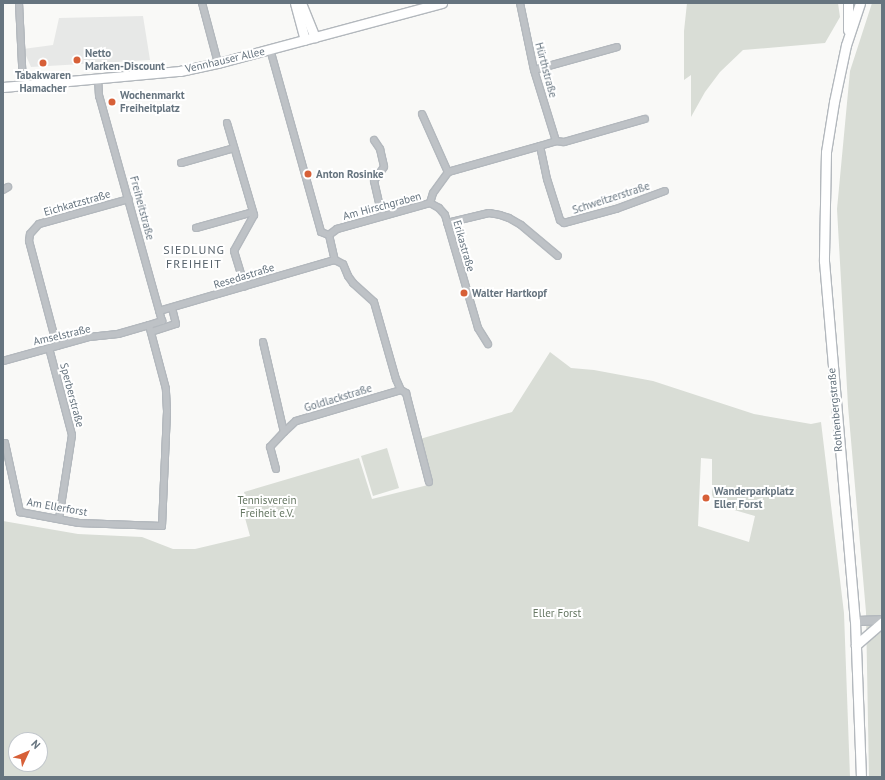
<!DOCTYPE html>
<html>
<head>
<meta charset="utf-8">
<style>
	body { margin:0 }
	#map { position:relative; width:885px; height:780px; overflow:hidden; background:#f9f9f7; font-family:"PT Sans",sans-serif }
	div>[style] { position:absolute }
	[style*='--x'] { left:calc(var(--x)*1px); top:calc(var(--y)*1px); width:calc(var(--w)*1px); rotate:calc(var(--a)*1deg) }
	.built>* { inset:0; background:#e7e8e7 }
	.green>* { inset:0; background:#d9ddd6 }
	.roads { filter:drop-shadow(1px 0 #b3b8bd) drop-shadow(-1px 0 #b3b8bd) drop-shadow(0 1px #b3b8bd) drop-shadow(0 -1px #b3b8bd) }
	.minor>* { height:6px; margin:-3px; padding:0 3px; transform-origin:3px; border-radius:3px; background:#bec2c6 }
	.tertiary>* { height:8px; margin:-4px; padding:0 4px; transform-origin:4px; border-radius:4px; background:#bec2c6 }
	.secondary>* { height:9px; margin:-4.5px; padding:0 4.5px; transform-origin:4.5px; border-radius:4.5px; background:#fff }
	.dots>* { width:11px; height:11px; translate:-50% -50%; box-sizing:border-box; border:2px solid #fff; border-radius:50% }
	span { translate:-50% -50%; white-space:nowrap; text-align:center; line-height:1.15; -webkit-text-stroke:4px #fff; paint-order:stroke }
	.poi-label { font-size:11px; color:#66747f; font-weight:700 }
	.left { translate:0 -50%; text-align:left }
	.street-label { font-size:11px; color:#66747f }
	.park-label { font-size:11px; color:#677864 }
	.neighbourhood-label { font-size:12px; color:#57626b; letter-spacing:1px }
	.frame { position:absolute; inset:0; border:4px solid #66747f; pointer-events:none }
	.north { position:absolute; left:8px; top:732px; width:40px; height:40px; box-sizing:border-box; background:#fff; border:1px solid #c2c7cc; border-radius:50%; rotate:46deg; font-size:11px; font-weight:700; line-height:16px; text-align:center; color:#66747f }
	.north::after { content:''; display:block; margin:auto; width:14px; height:18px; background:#d76038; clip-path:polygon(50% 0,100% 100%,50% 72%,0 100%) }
</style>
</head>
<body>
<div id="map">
	<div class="built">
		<i style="clip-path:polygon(143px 16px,150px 60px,31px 67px,23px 49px,53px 45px,59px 18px)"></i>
	</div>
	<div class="green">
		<i style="clip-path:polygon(687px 3px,838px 3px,840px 17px,825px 43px,743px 50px,720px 72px,705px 92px,691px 117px,691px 75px,684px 80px,684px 31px)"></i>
		<i style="clip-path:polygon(872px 3px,882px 3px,882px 777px,869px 777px,866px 612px,848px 406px,837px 209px,850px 71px)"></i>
		<i style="clip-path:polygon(evenodd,550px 352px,571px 368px,594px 370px,653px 381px,754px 414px,811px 424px,821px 422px,844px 613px,850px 777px,3px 777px,3px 521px,78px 534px,142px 537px,173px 549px,195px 549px,250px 536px,240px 500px,246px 499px,244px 492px,359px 458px,372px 499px,432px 484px,420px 439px,512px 412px,550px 352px,701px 458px,712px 459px,712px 495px,717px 505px,755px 516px,749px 542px,698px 526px,701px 458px,550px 352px,16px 740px,40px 740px,40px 764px,16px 764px,16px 740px)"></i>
		<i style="clip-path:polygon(387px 448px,399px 488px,373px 496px,361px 456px)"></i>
	</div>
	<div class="roads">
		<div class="minor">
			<i style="--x:19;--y:3;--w:82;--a:87.2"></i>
			<i style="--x:202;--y:3;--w:62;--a:75.1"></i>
			<i style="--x:520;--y:3;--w:68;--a:78.2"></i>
			<i style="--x:534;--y:70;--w:74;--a:72.8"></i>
			<i style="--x:270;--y:49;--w:190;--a:74.4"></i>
			<i style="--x:321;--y:232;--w:9;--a:21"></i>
			<i style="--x:329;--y:235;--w:26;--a:77"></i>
			<i style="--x:335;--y:260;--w:9;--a:27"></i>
			<i style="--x:343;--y:264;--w:13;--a:67"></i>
			<i style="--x:348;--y:276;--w:9;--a:54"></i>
			<i style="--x:353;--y:283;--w:28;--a:42"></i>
			<i style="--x:374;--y:302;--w:80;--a:74.1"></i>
			<i style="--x:396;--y:379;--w:12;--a:66"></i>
			<i style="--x:401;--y:390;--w:6;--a:31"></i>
			<i style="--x:406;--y:393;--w:92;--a:75.5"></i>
			<i style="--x:534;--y:70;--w:86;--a:-15.5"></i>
			<i style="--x:422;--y:114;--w:64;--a:65.9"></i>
			<i style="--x:227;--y:123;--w:96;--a:73.6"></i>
			<i style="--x:254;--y:215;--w:41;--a:119.1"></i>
			<i style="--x:234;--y:251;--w:37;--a:73"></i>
			<i style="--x:374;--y:140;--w:11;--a:56"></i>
			<i style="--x:380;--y:149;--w:18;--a:77"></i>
			<i style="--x:384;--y:167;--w:17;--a:126"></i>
			<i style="--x:374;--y:181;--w:36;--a:77"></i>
			<i style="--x:540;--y:146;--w:34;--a:78"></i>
			<i style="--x:547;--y:179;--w:43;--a:72.4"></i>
			<i style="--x:560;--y:220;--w:5;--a:37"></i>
			<i style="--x:564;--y:223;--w:54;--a:-15.1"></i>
			<i style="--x:616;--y:209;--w:52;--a:-20.2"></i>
			<i style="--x:181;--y:163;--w:55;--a:-15.8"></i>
			<i style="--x:3;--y:190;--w:6;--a:-31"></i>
			<i style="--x:430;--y:203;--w:10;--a:-73"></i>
			<i style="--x:433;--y:193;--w:26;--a:-54"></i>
			<i style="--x:448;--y:172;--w:96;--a:-15.8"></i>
			<i style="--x:540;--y:146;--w:17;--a:-17"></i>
			<i style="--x:556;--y:141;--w:8;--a:7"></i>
			<i style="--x:564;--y:142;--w:84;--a:-15.9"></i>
			<i style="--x:430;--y:203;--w:10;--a:29"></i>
			<i style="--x:439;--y:208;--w:9;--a:49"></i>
			<i style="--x:445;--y:215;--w:118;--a:73.7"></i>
			<i style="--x:478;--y:328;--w:19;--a:58"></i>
			<i style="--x:447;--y:223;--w:43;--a:-13.4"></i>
			<i style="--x:489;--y:213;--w:11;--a:10"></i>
			<i style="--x:500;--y:215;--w:9;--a:18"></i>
			<i style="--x:509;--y:218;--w:14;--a:30"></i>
			<i style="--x:521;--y:225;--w:48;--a:40"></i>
			<i style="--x:196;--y:228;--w:59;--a:-15.7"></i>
			<i style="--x:329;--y:235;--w:10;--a:-37"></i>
			<i style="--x:337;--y:229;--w:97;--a:-15.6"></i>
			<i style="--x:159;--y:311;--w:183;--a:-16.2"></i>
			<i style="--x:151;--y:332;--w:26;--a:-18"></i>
			<i style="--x:176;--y:324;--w:16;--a:-104"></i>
			<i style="--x:263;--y:342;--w:92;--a:76.9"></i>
			<i style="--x:284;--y:432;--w:16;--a:-43"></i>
			<i style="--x:296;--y:421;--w:109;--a:-16.4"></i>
			<i style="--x:57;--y:346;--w:109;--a:-104.9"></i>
			<i style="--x:29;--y:241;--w:7;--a:-82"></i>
			<i style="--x:30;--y:234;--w:13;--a:-48"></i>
			<i style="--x:39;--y:224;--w:93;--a:-15.5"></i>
			<i style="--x:49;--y:348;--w:90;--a:75.2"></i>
			<i style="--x:72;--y:435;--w:85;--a:98.8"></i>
			<i style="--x:3;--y:361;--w:89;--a:-15.6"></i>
			<i style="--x:89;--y:337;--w:29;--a:-6"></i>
			<i style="--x:118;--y:334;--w:32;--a:-16"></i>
			<i style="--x:3;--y:443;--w:2;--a:0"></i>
			<i style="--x:5;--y:443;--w:71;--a:77.7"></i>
			<i style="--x:20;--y:512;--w:60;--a:10.6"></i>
			<i style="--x:79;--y:523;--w:83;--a:2.1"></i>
			<i style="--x:162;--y:526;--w:115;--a:-87.5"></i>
			<i style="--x:167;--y:411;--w:22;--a:-93"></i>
			<i style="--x:166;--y:389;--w:66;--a:-104.9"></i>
			<i style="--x:149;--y:325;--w:14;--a:-17"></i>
			<i style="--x:162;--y:321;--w:234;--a:-105.6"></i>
			<i style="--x:99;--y:96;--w:17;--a:-93"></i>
			<i style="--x:276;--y:469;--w:23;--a:-105"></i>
			<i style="--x:270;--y:447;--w:21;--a:-47"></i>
		</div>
		<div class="tertiary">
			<i style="--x:855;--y:621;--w:27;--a:-2"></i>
		</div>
		<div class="secondary">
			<i style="--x:295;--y:3;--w:38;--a:75"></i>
			<i style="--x:301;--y:3;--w:37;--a:68"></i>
			<i style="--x:860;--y:3;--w:44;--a:108.4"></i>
			<i style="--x:846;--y:45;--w:58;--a:101.9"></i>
			<i style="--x:834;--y:102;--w:51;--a:99.1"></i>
			<i style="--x:826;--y:152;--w:109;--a:91.1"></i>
			<i style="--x:824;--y:261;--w:361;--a:85.1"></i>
			<i style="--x:855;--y:621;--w:156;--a:87.8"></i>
			<i style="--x:848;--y:30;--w:27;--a:-90"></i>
			<i style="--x:3;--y:87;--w:178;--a:-5.2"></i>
			<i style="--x:180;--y:71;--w:39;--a:-12"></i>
			<i style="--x:218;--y:63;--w:232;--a:-15"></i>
			<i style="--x:856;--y:645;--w:35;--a:-41"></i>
		</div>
	</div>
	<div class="dots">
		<i style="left:77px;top:60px;background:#d76038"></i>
		<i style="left:43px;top:63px;background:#d76038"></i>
		<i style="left:112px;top:102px;background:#d76038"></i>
		<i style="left:308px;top:174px;background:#d76038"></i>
		<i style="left:464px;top:293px;background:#d76038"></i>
		<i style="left:706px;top:498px;background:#d76038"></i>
	</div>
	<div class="poi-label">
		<span class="left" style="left:85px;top:60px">Netto<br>Marken-Discount</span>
		<span style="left:43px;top:82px">Tabakwaren<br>Hamacher</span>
		<span class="left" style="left:120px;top:102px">Wochenmarkt<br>Freiheitplatz</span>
		<span class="left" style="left:316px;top:174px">Anton Rosinke</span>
		<span class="left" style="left:472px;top:293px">Walter Hartkopf</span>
		<span class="left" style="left:714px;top:498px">Wanderparkplatz<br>Eller Forst</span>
	</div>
	<div class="street-label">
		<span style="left:225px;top:60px;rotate:-13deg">Vennhauser Allee</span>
		<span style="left:546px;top:70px;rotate:75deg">Hürthstraße</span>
		<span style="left:611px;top:198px;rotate:-18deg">Schweitzerstraße</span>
		<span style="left:77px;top:203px;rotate:-16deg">Eichkatzstraße</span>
		<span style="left:382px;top:206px;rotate:-15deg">Am Hirschgraben</span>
		<span style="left:142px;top:208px;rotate:75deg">Freiheitstraße</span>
		<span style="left:464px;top:246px;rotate:74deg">Erikastraße</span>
		<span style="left:244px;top:276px;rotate:-17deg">Resedastraße</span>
		<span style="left:62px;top:335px;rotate:-13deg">Amselstraße</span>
		<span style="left:72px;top:395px;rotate:75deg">Sperberstraße</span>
		<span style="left:338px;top:398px;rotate:-17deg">Goldlackstraße</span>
		<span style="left:835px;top:410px;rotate:-95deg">Rothenbergstraße</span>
		<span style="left:57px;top:507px;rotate:10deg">Am Ellerforst</span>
	</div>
	<div class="park-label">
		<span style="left:267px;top:507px">Tennisverein<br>Freiheit e.V.</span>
		<span style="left:557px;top:613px">Eller Forst</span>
	</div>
	<div class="neighbourhood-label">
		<span style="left:194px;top:257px">SIEDLUNG<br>FREIHEIT</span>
	</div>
	<div class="frame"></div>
	<div class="north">N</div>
</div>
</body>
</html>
